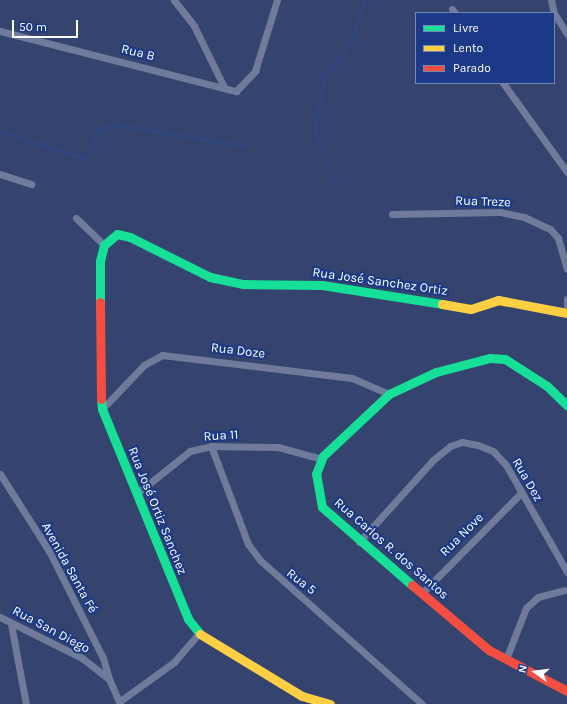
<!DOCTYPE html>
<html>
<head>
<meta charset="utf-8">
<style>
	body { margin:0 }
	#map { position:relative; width:567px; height:704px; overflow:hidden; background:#34446e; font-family:Karla,sans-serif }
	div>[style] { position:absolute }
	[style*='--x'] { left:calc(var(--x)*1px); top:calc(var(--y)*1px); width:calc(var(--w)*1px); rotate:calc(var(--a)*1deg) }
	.stream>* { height:2.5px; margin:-1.25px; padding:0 1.25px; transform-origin:1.25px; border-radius:1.25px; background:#31477f }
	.street>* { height:7px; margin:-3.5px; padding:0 3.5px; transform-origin:3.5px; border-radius:3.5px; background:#707b9c }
	.fast>* { height:9px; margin:-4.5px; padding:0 4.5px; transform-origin:4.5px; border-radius:4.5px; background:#16e098 }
	.slow>* { height:9px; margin:-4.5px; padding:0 4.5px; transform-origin:4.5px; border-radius:4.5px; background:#ffcf43 }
	.jam>* { height:9px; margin:-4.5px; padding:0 4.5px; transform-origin:4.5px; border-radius:4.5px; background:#f24e42 }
	span { translate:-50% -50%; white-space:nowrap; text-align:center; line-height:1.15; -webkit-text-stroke:4px #1b3986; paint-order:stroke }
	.street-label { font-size:13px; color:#fff }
	.legend { position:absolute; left:415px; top:12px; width:140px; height:72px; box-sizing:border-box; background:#1b3986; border:1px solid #7688b6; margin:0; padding:5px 7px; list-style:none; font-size:12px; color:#fff }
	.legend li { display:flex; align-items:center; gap:8px; height:20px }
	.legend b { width:20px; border:1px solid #7688b6 }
	.north { position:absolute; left:515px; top:652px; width:40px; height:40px; -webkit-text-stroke:3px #1b3986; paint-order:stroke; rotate:284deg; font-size:11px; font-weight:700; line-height:16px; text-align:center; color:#fff }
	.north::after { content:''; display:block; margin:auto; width:14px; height:18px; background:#fff; clip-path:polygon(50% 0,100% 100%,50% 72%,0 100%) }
	.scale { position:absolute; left:12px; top:20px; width:66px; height:18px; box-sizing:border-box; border:2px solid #fff; border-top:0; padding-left:5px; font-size:12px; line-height:14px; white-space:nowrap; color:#fff; -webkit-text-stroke:3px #1b3986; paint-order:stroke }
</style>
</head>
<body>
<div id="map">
	<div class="stream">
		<i style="--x:0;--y:131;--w:90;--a:18"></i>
		<i style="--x:86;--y:159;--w:31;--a:-68"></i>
		<i style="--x:98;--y:130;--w:17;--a:-21"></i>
		<i style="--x:114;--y:124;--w:134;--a:9.5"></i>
		<i style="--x:336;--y:188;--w:64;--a:-109.3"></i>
		<i style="--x:315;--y:128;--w:54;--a:-80.4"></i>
		<i style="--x:324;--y:75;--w:23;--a:-41"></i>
		<i style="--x:341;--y:60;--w:27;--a:-62"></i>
		<i style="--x:354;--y:36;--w:37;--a:-74"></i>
	</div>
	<div class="street">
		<i style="--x:174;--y:0;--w:33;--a:52"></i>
		<i style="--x:194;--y:26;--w:68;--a:63.8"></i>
		<i style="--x:551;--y:0;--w:13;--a:77"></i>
		<i style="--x:554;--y:13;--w:25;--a:58"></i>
		<i style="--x:452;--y:9;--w:5;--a:53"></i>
		<i style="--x:0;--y:31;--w:244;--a:14.3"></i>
		<i style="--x:236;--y:91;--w:28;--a:-46"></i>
		<i style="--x:255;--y:71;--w:74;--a:-72.8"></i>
		<i style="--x:503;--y:83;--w:110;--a:54.3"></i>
		<i style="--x:0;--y:174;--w:33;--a:18"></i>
		<i style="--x:392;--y:214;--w:108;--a:-1.1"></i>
		<i style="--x:500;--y:212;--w:25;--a:12"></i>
		<i style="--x:524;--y:217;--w:29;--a:25"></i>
		<i style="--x:550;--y:229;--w:12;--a:48"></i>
		<i style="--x:558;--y:238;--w:32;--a:74"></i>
		<i style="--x:76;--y:218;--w:39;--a:44"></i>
		<i style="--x:567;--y:313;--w:14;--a:-90"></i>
		<i style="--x:102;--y:409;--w:61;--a:-46.3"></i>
		<i style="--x:144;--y:365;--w:21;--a:-29"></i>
		<i style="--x:162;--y:355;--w:191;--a:6.9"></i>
		<i style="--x:352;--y:378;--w:40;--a:23.4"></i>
		<i style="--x:211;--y:446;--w:105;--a:69.3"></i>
		<i style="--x:248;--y:544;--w:21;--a:53"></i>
		<i style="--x:261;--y:561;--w:215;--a:41.6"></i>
		<i style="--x:0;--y:474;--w:91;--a:57.5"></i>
		<i style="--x:49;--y:551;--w:120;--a:63.2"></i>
		<i style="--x:103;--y:658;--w:22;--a:74"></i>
		<i style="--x:136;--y:494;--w:69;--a:-38.5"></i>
		<i style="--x:190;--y:451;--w:22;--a:-13"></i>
		<i style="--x:211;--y:446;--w:67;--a:0.9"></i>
		<i style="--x:278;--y:447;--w:46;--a:15.3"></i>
		<i style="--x:359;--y:542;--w:110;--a:-47.9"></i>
		<i style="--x:433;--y:460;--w:22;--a:-39"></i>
		<i style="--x:450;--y:446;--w:13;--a:-18"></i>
		<i style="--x:462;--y:442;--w:16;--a:11"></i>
		<i style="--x:478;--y:445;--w:16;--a:22"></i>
		<i style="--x:493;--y:451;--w:19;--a:47"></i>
		<i style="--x:506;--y:465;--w:123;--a:60.3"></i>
		<i style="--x:422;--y:593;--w:139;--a:-45.3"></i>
		<i style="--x:0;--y:617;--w:92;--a:26.6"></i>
		<i style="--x:82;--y:658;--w:34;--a:38"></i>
		<i style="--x:109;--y:679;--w:27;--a:66"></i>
		<i style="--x:11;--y:624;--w:81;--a:79.4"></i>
		<i style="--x:506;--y:659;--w:55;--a:-68.6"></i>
		<i style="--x:526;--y:608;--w:16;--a:-43"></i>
		<i style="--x:538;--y:597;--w:27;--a:-15"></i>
		<i style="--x:120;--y:701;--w:67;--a:-35.8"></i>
		<i style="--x:174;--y:662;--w:38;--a:-49"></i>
	</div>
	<div class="fast">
		<i style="--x:100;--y:302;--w:41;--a:-90"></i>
		<i style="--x:100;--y:261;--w:16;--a:-76"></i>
		<i style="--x:104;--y:245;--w:17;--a:-40"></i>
		<i style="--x:117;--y:234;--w:13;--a:13"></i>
		<i style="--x:130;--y:237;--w:89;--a:26.6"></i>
		<i style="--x:210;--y:277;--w:34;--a:12"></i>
		<i style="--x:243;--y:284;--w:79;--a:0.7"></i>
		<i style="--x:322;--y:285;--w:121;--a:9"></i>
		<i style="--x:101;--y:399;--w:10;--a:84"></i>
		<i style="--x:102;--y:409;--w:227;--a:67.7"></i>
		<i style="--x:188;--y:619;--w:19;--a:51"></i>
		<i style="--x:412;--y:585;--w:119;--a:-139.1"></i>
		<i style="--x:322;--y:507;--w:34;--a:-100"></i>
		<i style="--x:316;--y:474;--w:19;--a:-69"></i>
		<i style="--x:323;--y:456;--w:91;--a:-43.2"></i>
		<i style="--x:389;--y:394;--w:52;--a:-25.1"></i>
		<i style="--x:436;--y:372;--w:56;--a:-14.5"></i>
		<i style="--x:490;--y:358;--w:15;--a:4"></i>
		<i style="--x:505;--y:359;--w:50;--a:32.7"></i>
		<i style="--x:547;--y:386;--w:28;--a:44"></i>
	</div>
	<div class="slow">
		<i style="--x:442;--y:304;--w:29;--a:10"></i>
		<i style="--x:471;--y:309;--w:28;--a:-18"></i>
		<i style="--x:498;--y:300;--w:70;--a:10.7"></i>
		<i style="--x:200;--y:634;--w:119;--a:31.3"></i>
		<i style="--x:302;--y:696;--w:29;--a:16"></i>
	</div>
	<div class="jam">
		<i style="--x:100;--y:302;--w:97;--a:89.4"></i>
		<i style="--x:412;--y:585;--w:101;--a:40.2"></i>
		<i style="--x:489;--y:650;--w:88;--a:27.7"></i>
	</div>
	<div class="street-label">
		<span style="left:138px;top:53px;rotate:14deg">Rua B</span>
		<span style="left:483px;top:202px;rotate:2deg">Rua Treze</span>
		<span style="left:380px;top:282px;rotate:8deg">Rua José Sanchez Ortiz</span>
		<span style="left:238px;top:351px;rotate:7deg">Rua Doze</span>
		<span style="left:221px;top:436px;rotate:-3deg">Rua 11</span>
		<span style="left:527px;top:480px;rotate:60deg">Rua Dez</span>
		<span style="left:157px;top:511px;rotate:68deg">Rua José Ortiz Sanchez</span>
		<span style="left:462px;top:535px;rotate:-45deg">Rua Nove</span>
		<span style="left:391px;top:549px;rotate:41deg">Rua Carlos R. dos Santos</span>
		<span style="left:69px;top:568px;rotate:61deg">Avenida Santa Fé</span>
		<span style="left:301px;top:582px;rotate:38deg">Rua 5</span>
		<span style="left:51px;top:630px;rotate:28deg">Rua San Diego</span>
	</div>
	<ul class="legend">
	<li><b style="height:5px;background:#16e098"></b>Livre</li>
	<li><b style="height:5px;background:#ffcf43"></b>Lento</li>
	<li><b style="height:5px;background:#f24e42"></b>Parado</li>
	</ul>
	<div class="north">N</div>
	<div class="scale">50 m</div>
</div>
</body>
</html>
